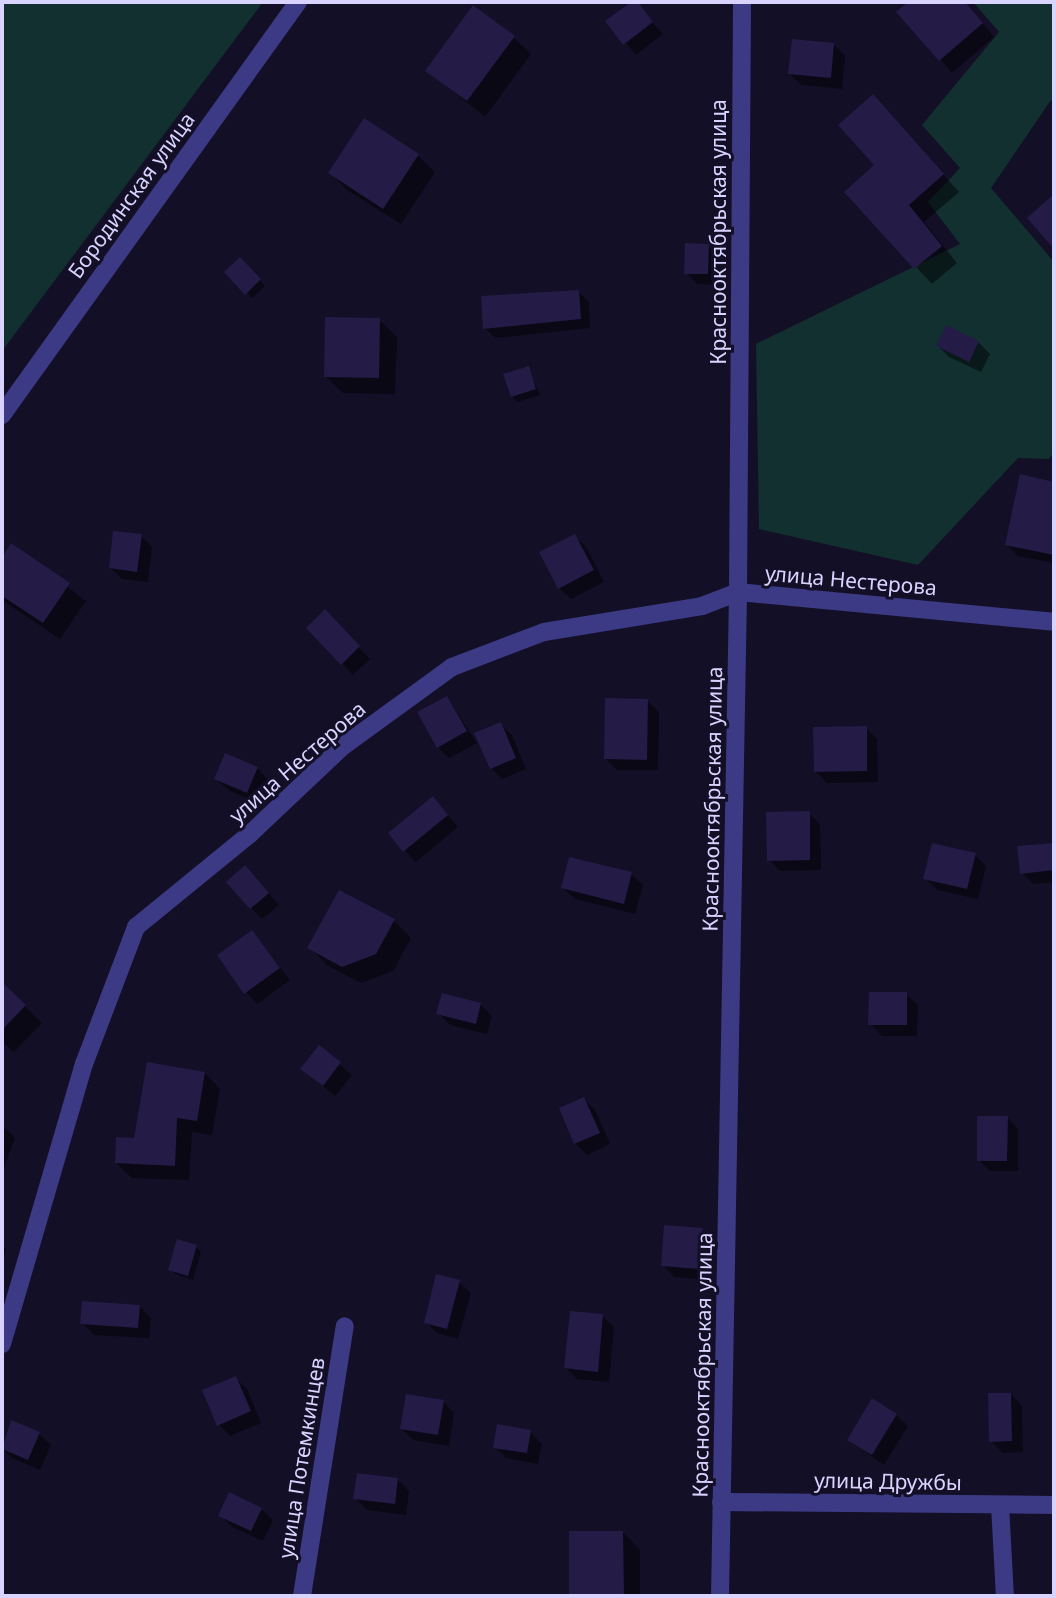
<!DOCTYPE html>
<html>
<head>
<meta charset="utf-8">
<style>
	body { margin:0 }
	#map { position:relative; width:1056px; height:1598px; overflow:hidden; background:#130f26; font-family:"Noto Sans",sans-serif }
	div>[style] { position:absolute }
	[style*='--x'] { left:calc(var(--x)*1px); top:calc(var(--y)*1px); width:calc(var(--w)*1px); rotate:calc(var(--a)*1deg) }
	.green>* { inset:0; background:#12302f }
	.shadow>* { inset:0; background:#0007 }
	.building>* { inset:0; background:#241b47 }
	.minor>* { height:18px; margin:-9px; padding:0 9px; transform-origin:9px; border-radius:9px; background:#3d3a85 }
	span { translate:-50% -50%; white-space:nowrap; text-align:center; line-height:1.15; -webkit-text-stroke:6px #130f26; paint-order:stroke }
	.street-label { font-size:21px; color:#d9d4ff }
	.frame { position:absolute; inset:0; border:4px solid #d9d4ff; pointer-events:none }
</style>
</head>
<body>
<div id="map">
	<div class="green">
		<i style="clip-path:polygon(2px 2px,263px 2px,2px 351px)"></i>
		<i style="clip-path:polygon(973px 2px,1054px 2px,1054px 103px,1051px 100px,991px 188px,1054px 262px,1054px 452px,1049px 459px,1018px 458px,918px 565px,759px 529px,756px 344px,960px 244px,928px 202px,960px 168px,922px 125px,999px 32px)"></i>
	</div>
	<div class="shadow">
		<i style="clip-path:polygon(634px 2px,663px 34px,636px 55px,608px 21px)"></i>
		<i style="clip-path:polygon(909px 2px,964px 2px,994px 37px,952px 73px,899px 12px)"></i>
		<i style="clip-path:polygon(513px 37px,531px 54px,485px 117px,428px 71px)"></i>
		<i style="clip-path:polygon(834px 45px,845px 56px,842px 89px,801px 85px,790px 74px)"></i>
		<i style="clip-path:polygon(873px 96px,959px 192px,924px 222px,957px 263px,932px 284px,846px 192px,876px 166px)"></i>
		<i style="clip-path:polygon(417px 155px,435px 172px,401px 224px,347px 190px,330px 173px)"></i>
		<i style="clip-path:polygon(708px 246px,719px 257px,719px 285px,697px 284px,686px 273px)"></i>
		<i style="clip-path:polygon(239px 259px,265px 286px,252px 298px,226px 272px)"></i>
		<i style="clip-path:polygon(579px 292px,589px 302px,590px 328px,495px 338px,485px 328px)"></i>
		<i style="clip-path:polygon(379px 320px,397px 337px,395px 394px,343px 393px,325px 376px)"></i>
		<i style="clip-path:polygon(947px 327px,978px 342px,990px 354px,981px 372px,949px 357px,938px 346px)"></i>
		<i style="clip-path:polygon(528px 368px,540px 395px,517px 402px,512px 396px)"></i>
		<i style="clip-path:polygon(1021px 476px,1054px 483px,1054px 563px,1018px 556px,1006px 544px)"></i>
		<i style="clip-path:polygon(141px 536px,152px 547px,148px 582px,122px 579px,111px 568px)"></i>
		<i style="clip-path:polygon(574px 536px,586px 547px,604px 582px,571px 599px,559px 588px)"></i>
		<i style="clip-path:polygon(12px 545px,86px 601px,60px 639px,2px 600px,2px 560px)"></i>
		<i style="clip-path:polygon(325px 612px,370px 659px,353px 675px,308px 628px)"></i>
		<i style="clip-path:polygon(447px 698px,477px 743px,449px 758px,438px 747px)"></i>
		<i style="clip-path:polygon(647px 700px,659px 712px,658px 770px,617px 770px,606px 759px)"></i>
		<i style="clip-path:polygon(500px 724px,512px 735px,526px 769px,502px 779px,491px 768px)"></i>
		<i style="clip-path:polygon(866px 728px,877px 739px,878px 782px,827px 783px,815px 771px)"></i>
		<i style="clip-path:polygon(257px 768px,268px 780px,258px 803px,228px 790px,216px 779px)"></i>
		<i style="clip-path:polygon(433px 798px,458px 827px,416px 862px,404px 850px)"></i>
		<i style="clip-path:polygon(809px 813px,820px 824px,821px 870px,780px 871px,769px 860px)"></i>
		<i style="clip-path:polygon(1054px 844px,1054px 882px,1033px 884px,1022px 873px,1019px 848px)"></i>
		<i style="clip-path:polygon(975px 855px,986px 866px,978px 899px,937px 890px,925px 878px)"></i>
		<i style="clip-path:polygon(631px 874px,643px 885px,635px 914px,575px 899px,563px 888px)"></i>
		<i style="clip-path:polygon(256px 879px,279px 905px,262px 919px,251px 908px)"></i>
		<i style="clip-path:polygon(394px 921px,411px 938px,393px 971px,361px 983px,327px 965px,310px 947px)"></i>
		<i style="clip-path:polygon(252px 932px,290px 980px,257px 1004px,246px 992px)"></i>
		<i style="clip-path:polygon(2px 984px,42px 1023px,14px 1052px,2px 1041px)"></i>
		<i style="clip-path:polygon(906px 994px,918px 1005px,917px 1036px,882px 1036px,870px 1024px)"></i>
		<i style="clip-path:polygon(480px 1004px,492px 1016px,487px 1034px,450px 1025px,438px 1013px)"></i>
		<i style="clip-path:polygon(319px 1047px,352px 1075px,335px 1096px,302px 1069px)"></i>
		<i style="clip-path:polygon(205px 1073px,220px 1089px,212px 1135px,192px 1132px,189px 1180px,132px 1178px,116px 1163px)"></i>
		<i style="clip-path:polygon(584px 1099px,595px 1110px,610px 1144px,587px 1155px,575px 1143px)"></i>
		<i style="clip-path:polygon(1007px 1117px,1018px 1129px,1018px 1171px,990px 1171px,979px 1160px)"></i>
		<i style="clip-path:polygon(2px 1125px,15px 1138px,2px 1173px)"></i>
		<i style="clip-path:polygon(702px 1230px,714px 1241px,710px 1280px,674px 1277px,663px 1265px)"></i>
		<i style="clip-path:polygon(2px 1244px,6px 1249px,2px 1265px)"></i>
		<i style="clip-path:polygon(196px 1247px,201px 1252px,193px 1280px,175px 1274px,170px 1269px)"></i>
		<i style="clip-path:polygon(459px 1282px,471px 1293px,458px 1339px,437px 1333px,426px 1322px)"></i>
		<i style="clip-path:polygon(139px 1306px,151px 1318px,149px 1338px,94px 1335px,82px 1323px)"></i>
		<i style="clip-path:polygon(602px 1316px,614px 1327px,609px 1382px,577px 1379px,566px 1368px)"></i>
		<i style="clip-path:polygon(235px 1378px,247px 1389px,261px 1423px,230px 1436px,219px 1425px)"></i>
		<i style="clip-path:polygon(1011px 1394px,1022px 1406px,1023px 1452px,1003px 1453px,991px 1441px)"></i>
		<i style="clip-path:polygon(443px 1401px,454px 1413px,449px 1446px,413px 1440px,402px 1429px)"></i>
		<i style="clip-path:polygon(896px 1415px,908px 1426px,884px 1465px,849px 1440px)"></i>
		<i style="clip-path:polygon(11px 1422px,39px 1434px,51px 1445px,40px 1470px,12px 1458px,2px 1448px)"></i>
		<i style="clip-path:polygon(530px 1432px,542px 1444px,538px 1464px,506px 1458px,495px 1447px)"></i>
		<i style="clip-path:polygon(398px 1480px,409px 1491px,406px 1515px,367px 1510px,355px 1498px)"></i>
		<i style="clip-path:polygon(261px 1509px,273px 1520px,263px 1541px,232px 1527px,220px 1515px)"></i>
		<i style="clip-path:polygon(623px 1532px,640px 1550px,640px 1596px,571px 1596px,571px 1533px)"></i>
	</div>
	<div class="building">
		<i style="clip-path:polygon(631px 2px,638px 2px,653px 22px,623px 45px,605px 21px)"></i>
		<i style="clip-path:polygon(908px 2px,965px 2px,983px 23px,939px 61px,896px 12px)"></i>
		<i style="clip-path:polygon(473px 5px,515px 36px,467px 101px,425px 71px)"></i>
		<i style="clip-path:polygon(792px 39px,834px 43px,831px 78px,788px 74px)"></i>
		<i style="clip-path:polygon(873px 94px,944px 174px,909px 205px,942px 246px,914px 269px,844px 192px,874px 165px,838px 125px)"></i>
		<i style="clip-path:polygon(364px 118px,419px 154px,383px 209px,328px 173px)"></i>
		<i style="clip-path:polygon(1054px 194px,1054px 249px,1027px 218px)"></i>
		<i style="clip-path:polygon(685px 243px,709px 244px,708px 274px,684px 274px)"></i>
		<i style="clip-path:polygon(240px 257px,261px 279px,245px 295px,224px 272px)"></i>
		<i style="clip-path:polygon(579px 290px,581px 319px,483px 329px,481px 296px)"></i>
		<i style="clip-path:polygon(325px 317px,380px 318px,379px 378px,324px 377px)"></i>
		<i style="clip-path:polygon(946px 325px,979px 341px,969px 362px,936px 346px)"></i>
		<i style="clip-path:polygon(529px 366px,536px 389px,511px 397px,503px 374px)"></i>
		<i style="clip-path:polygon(1020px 474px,1054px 482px,1054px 555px,1005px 545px)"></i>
		<i style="clip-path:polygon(113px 531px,142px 534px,137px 572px,109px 568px)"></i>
		<i style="clip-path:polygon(575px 534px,594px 570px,558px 589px,539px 552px)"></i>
		<i style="clip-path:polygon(11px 543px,70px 583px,43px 623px,2px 596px,2px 557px)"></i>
		<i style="clip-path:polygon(325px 609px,360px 646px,341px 665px,306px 628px)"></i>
		<i style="clip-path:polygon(447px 696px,467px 731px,437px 748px,417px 712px)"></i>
		<i style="clip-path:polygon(605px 698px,648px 699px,647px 760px,604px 759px)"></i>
		<i style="clip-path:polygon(501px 722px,516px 758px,490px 769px,474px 733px)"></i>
		<i style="clip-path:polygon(867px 726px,867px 771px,814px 772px,813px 727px)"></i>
		<i style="clip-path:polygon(225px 753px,258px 767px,247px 793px,214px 779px)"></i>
		<i style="clip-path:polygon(433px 796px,448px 815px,403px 852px,388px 833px)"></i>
		<i style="clip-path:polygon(810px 811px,810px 860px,767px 861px,766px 812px)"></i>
		<i style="clip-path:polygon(932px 843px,976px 853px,967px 889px,923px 879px)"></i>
		<i style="clip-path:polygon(1054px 843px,1054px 870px,1020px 874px,1017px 846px)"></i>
		<i style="clip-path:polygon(569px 857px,632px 872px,624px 904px,561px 888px)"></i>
		<i style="clip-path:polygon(245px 865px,269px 893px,250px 909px,226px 882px)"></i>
		<i style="clip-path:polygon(339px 890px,395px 919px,376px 954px,342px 967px,307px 948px)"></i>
		<i style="clip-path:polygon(252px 930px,280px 968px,244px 994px,217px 955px)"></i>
		<i style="clip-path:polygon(2px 982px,26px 1005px,2px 1030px)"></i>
		<i style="clip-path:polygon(869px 992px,907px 992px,907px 1025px,868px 1025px)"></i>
		<i style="clip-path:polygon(442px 993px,481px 1003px,476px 1024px,436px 1014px)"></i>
		<i style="clip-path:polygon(319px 1045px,341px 1062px,323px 1086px,300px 1069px)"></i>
		<i style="clip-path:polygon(147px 1062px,205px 1072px,197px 1121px,177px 1118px,175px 1166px,115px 1163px,116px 1137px,134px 1138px)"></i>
		<i style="clip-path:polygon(584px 1097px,600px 1133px,574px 1144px,559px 1108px)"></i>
		<i style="clip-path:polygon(977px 1116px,1008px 1116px,1007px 1161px,977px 1161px)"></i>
		<i style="clip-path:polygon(664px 1225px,703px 1228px,699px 1269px,661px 1266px)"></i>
		<i style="clip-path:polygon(177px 1239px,197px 1245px,188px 1276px,168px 1270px)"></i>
		<i style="clip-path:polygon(436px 1274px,460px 1280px,447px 1329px,424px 1323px)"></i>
		<i style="clip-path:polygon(82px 1301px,140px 1305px,138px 1328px,80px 1324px)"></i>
		<i style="clip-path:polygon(570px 1311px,603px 1314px,598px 1372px,564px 1368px)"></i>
		<i style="clip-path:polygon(236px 1376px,251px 1411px,217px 1426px,202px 1390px)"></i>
		<i style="clip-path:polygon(988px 1393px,1011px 1393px,1012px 1441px,989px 1442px)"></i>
		<i style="clip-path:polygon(406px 1394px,444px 1400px,438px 1435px,400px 1429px)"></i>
		<i style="clip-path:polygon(872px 1398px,897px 1414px,872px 1455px,847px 1440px)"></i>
		<i style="clip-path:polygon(11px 1420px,40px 1432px,28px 1460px,2px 1449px)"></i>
		<i style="clip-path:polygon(497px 1424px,531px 1430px,527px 1453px,493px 1448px)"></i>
		<i style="clip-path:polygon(357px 1473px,398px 1478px,395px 1504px,353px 1499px)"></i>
		<i style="clip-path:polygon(229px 1492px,262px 1508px,251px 1531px,218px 1516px)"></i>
		<i style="clip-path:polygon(569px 1531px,623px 1531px,624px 1596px,569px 1596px)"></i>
	</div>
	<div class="minor">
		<i style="--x:2;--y:415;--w:508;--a:-54.37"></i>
		<i style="--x:2;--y:1344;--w:292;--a:-73.7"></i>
		<i style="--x:84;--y:1064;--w:147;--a:-69.2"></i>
		<i style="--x:136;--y:927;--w:147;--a:-39.2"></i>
		<i style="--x:250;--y:834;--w:127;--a:-43.4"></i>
		<i style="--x:342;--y:747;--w:136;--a:-36"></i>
		<i style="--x:452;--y:667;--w:98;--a:-20.8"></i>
		<i style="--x:544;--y:632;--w:160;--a:-9.3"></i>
		<i style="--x:702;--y:606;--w:39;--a:-21"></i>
		<i style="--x:738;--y:592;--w:317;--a:5.4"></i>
		<i style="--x:721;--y:1502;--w:333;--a:0.5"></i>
		<i style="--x:1000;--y:1505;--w:91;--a:86.9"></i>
		<i style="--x:302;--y:1596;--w:273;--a:-81"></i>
		<i style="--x:720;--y:1596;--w:1004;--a:-88.97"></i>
		<i style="--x:738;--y:592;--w:590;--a:-89.61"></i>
	</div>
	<div class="street-label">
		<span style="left:131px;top:195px;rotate:-54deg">Бородинская улица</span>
		<span style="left:718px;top:232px;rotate:-90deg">Краснооктябрьская улица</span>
		<span style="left:851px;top:580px;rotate:5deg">улица Нестерова</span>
		<span style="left:297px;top:762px;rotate:-41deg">улица Нестерова</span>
		<span style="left:712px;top:799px;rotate:-89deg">Краснооктябрьская улица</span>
		<span style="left:702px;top:1365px;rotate:-89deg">Краснооктябрьская улица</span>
		<span style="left:301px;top:1458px;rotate:-81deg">улица Потемкинцев</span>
		<span style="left:888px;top:1481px;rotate:1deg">улица Дружбы</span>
	</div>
	<div class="frame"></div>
</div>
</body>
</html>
